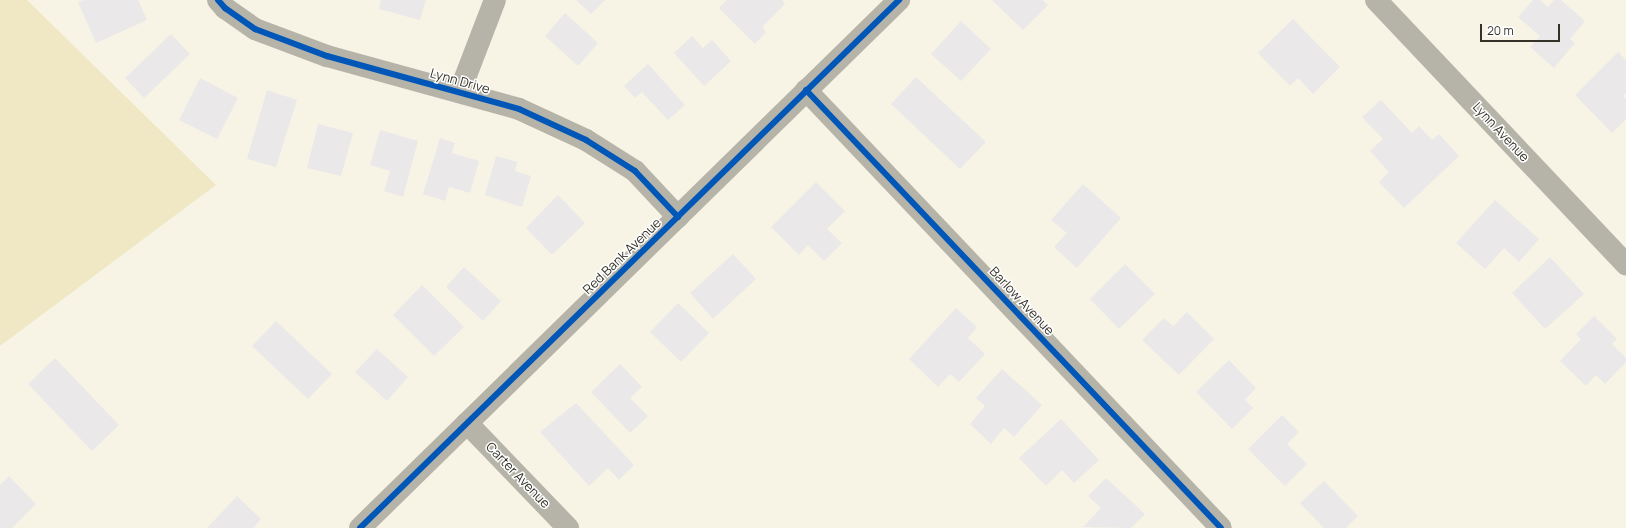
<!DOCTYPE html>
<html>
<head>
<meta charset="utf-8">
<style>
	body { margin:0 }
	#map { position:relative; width:1626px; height:528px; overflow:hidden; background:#f7f4e6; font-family:Manrope,sans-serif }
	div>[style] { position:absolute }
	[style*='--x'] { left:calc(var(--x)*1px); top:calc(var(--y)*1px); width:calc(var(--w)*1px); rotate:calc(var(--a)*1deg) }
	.green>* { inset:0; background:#f0e8c4 }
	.building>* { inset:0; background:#eae8e8 }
	.minor>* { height:22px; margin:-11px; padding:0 11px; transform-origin:11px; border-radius:11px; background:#b6b4a8 }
	.tertiary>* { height:22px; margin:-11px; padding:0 11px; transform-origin:11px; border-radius:11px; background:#b6b4a8 }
	.cycleway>* { height:6px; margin:-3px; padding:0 3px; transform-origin:3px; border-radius:3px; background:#0057b8 }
	span { translate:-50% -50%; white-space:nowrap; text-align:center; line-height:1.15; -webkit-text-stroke:3px #fff; paint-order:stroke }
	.street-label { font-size:13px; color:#353329 }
	.scale { position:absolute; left:1480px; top:24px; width:80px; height:18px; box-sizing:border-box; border:2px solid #353329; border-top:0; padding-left:5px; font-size:12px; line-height:14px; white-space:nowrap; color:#353329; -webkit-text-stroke:3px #fff; paint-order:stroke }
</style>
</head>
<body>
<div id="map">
	<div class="green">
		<i style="clip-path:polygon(0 0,27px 0,216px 185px,0 346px)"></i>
	</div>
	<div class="building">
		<i style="clip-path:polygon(84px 0,138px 0,147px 20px,96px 43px,78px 2px)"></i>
		<i style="clip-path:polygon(381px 0,426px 0,420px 20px,379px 9px)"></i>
		<i style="clip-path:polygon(576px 0,605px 0,591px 14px)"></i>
		<i style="clip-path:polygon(727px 0,782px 0,785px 4px,762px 27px,766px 32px,755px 44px,719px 8px)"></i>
		<i style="clip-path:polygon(992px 0,1043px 0,1048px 5px,1023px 30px)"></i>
		<i style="clip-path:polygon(1533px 0,1540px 0,1548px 7px,1554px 0,1561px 0,1585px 21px,1570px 39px,1575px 43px,1554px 68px,1530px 47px,1540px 36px,1518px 17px)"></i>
		<i style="clip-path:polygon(565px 13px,598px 43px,578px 66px,545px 36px)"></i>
		<i style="clip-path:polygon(1293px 19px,1340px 67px,1313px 94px,1298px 78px,1290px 86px,1258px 53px)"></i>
		<i style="clip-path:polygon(961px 21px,991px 49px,961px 81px,931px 54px)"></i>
		<i style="clip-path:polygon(171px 34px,190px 54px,144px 98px,125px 78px)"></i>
		<i style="clip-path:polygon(692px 36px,703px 48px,712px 40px,731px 61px,704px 86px,674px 53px)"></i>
		<i style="clip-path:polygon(1618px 52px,1626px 60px,1626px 93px,1623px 96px,1626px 99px,1626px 119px,1612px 133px,1575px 95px)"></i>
		<i style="clip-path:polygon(648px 64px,685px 105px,668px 120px,642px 92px,635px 98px,624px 86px)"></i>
		<i style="clip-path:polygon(916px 77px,986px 142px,960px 169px,891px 104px)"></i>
		<i style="clip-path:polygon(200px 78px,238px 98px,217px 139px,179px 120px)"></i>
		<i style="clip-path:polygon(267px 90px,297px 100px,276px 167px,247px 159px)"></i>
		<i style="clip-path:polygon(1381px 100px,1412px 133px,1419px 126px,1432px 140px,1439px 134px,1459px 156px,1404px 208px,1379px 182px,1389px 172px,1370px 151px,1383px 139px,1362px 117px)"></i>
		<i style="clip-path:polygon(318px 124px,353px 133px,341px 176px,307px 168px)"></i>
		<i style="clip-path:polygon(380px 130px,418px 141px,403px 197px,384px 191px,390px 171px,370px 165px)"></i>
		<i style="clip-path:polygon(440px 138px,455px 143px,452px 153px,479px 161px,470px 193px,449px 187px,445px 201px,423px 194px)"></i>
		<i style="clip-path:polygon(496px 156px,517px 162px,515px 171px,531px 176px,522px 207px,485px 195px)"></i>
		<i style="clip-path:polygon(816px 182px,845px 211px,827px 229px,842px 243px,824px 261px,808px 245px,799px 255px,771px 227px)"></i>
		<i style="clip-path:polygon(1083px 184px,1121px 218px,1077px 268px,1054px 247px,1067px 233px,1051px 220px)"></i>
		<i style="clip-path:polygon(558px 195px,585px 223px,552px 255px,526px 228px)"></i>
		<i style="clip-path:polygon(1495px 200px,1539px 239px,1519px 262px,1504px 248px,1485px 269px,1456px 243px)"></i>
		<i style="clip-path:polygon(733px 254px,756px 279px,713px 319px,690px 293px)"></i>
		<i style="clip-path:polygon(1550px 257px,1584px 294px,1545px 329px,1512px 293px)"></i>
		<i style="clip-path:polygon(1125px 264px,1155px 294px,1119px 329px,1090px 299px)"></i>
		<i style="clip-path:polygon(464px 267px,501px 301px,483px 321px,446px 287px)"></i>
		<i style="clip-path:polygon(422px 285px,464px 327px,434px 356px,393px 315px)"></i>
		<i style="clip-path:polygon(678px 303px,709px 333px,681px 362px,650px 332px)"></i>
		<i style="clip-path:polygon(956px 308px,977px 327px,968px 338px,985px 354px,959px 382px,950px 374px,938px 387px,909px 359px)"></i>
		<i style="clip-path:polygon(1187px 312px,1214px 339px,1179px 375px,1142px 340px,1164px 318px,1173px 326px)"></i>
		<i style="clip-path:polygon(1594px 316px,1617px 339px,1612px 344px,1626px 358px,1626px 362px,1605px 384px,1596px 375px,1586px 386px,1560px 361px,1581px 339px,1576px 334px)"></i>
		<i style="clip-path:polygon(276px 321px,332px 374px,308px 399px,252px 346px)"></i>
		<i style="clip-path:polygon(377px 349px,408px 377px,387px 401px,355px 372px)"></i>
		<i style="clip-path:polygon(55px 358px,119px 425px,92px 451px,28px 384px)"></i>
		<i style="clip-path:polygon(1229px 360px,1256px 388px,1245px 400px,1253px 408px,1232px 429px,1196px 392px)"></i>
		<i style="clip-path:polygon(620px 364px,642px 387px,630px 398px,648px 416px,630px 433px,591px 392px)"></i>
		<i style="clip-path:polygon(1002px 369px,1042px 405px,1014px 437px,1004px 428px,991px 444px,970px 424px,985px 406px,976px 398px)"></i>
		<i style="clip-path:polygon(576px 403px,634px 465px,619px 480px,608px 468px,589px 486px,540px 432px)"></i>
		<i style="clip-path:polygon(1282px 415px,1299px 432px,1287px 444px,1307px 464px,1285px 486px,1248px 449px)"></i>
		<i style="clip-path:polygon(1061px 419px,1099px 460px,1074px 483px,1062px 470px,1046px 486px,1019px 458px)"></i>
		<i style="clip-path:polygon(9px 476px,36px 504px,12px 528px,0 528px,0 485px)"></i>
		<i style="clip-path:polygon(1106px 478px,1145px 514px,1131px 528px,1083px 527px,1101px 508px,1088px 496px)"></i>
		<i style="clip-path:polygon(1324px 481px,1358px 516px,1346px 528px,1324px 528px,1300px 503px)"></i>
		<i style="clip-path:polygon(237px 496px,261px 519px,253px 528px,207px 528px)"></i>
	</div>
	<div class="minor">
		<i style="--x:218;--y:0;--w:11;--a:49"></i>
		<i style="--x:225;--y:8;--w:37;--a:35"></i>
		<i style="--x:255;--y:29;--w:77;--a:20.6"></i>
		<i style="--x:327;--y:56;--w:199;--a:15.4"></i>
		<i style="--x:519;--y:109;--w:74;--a:24.8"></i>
		<i style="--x:586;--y:140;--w:58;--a:32.3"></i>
		<i style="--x:635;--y:171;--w:63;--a:46.9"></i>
		<i style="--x:1376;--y:0;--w:364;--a:46.6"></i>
		<i style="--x:806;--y:90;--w:603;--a:46.54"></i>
		<i style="--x:460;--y:91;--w:97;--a:-69"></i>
		<i style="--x:467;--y:423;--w:146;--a:46.1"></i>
	</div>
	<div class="tertiary">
		<i style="--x:360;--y:528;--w:755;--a:-44.41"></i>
	</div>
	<div class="cycleway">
		<i style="--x:218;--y:0;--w:11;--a:49"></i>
		<i style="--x:225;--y:8;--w:37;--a:35"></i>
		<i style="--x:255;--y:29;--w:77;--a:20.6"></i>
		<i style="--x:327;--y:56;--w:199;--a:15.4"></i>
		<i style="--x:519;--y:109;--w:74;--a:24.8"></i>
		<i style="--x:586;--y:140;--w:58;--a:32.3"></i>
		<i style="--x:635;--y:171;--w:63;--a:46.9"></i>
		<i style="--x:806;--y:90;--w:603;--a:46.54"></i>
		<i style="--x:360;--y:528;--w:755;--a:-44.41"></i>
	</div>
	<div class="street-label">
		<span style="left:460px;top:81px;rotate:16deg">Lynn Drive</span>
		<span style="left:1501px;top:132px;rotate:47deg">Lynn Avenue</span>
		<span style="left:622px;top:256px;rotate:-44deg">Red Bank Avenue</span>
		<span style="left:1022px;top:301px;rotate:47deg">Barlow Avenue</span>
		<span style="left:518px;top:475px;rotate:46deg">Carter Avenue</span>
	</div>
	<div class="scale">20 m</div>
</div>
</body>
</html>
